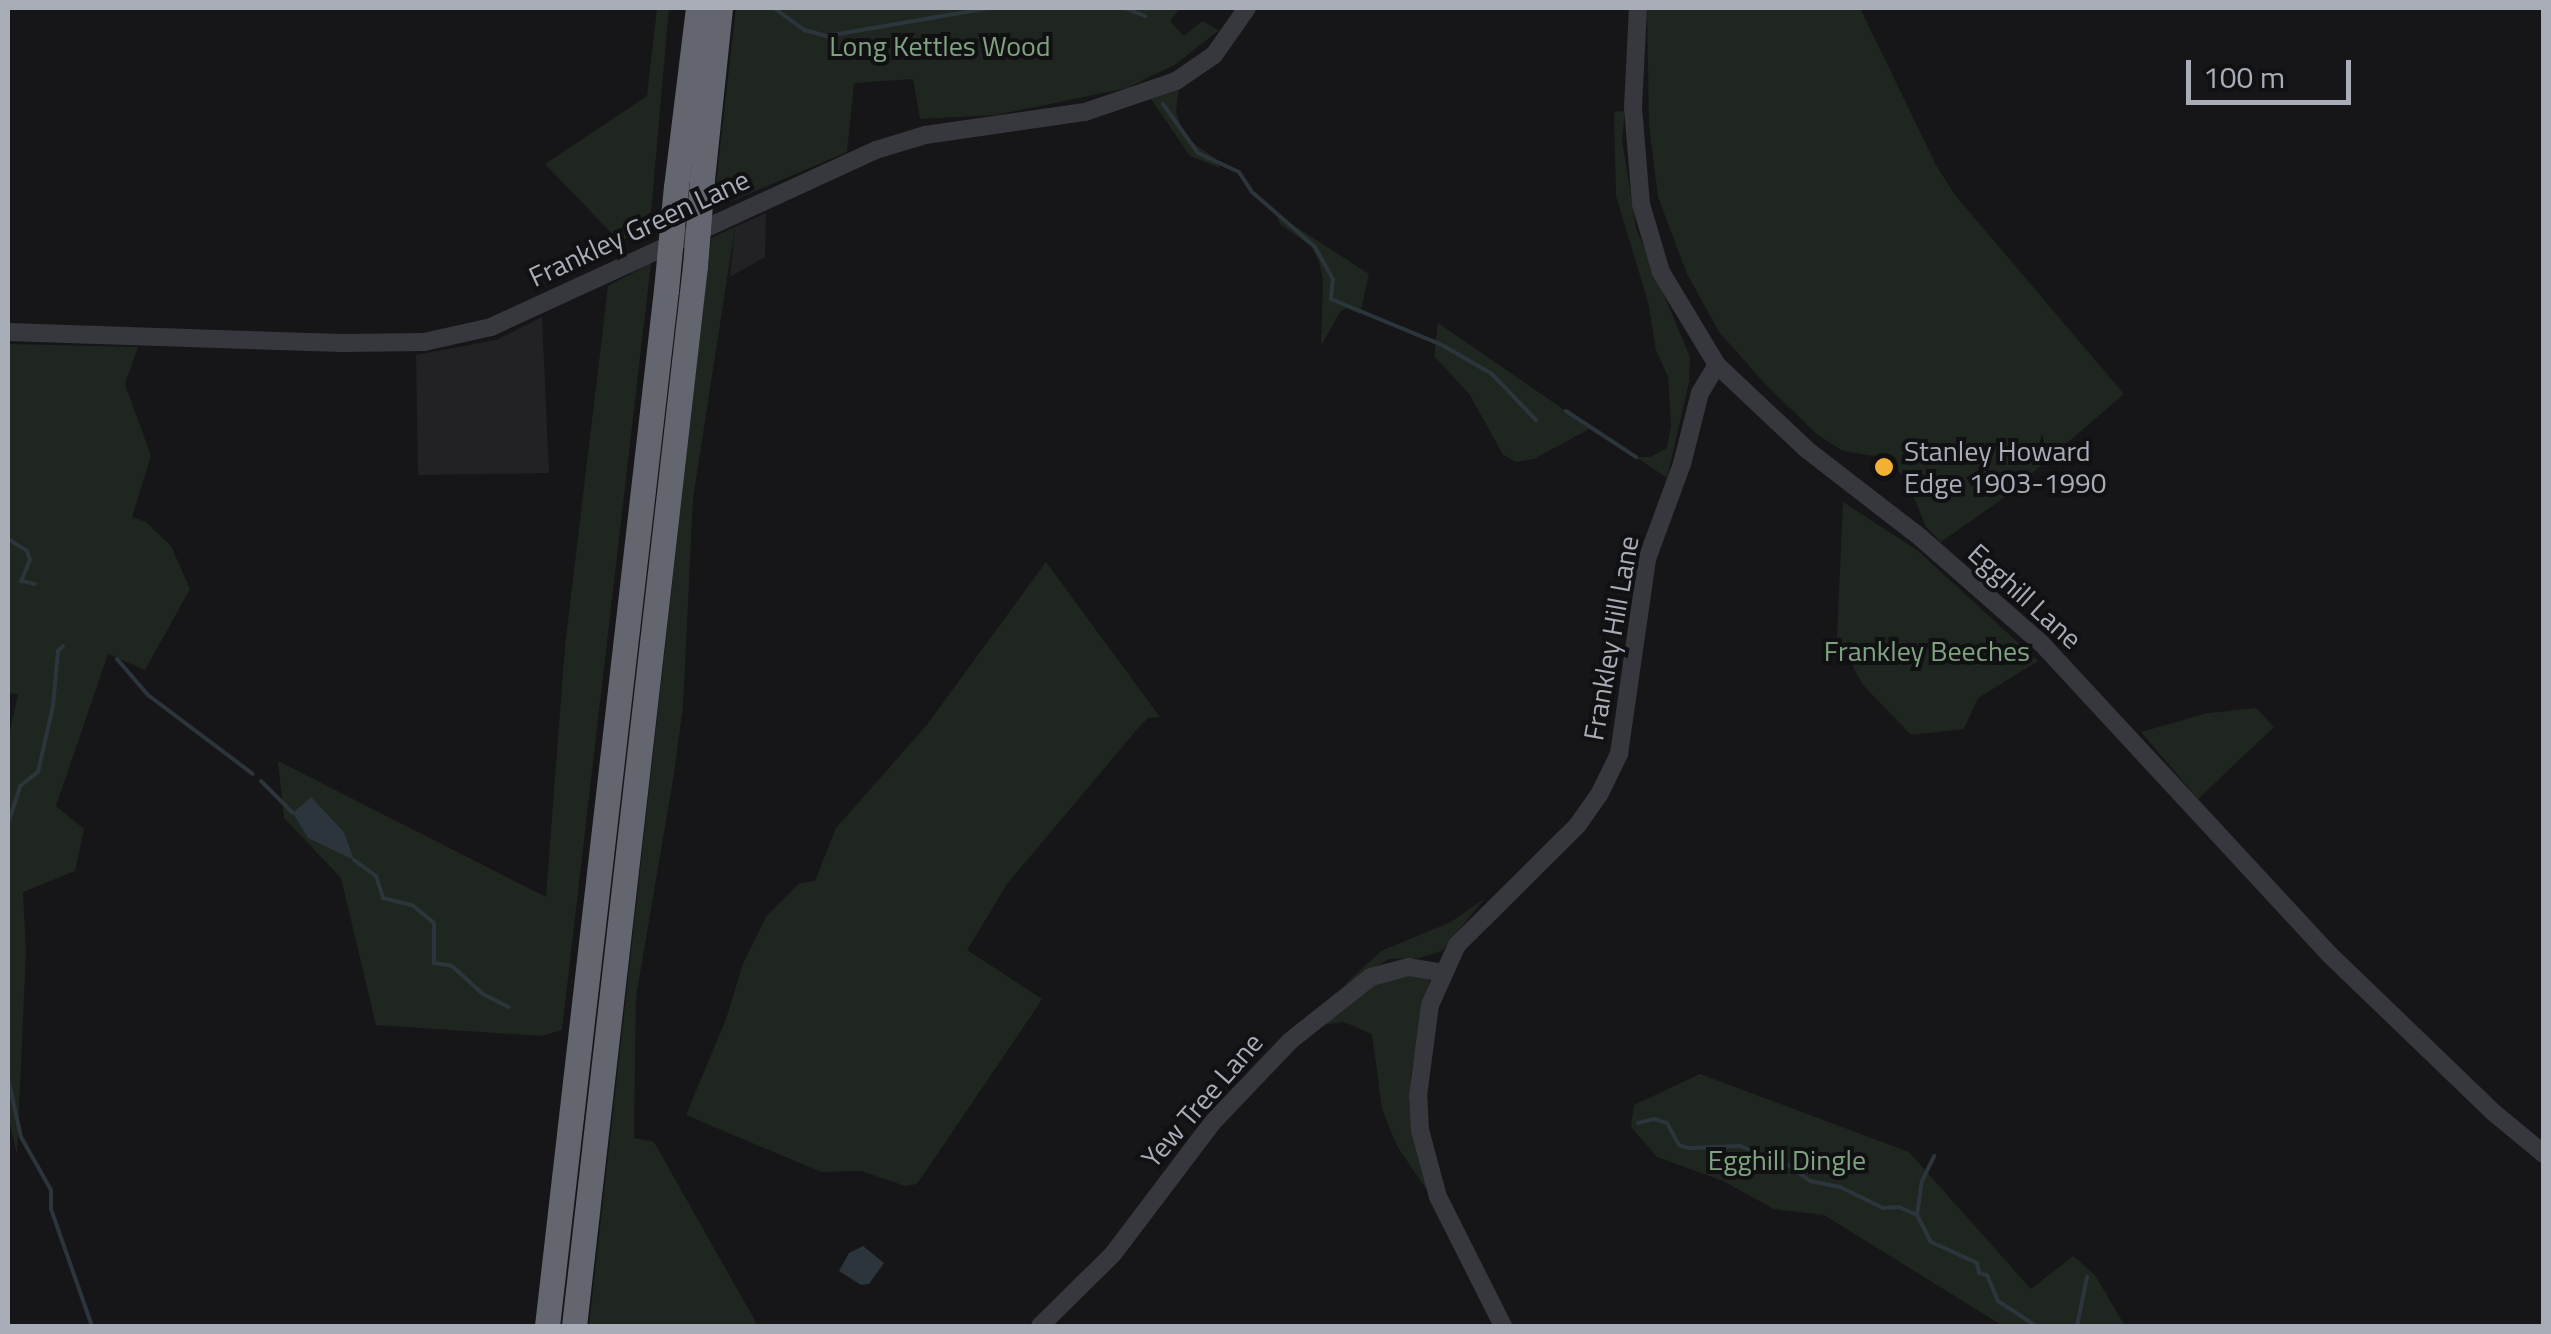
<!DOCTYPE html>
<html>
<head>
<meta charset="utf-8">
<style>
	body { margin:0 }
	#map { position:relative; width:2551px; height:1334px; overflow:hidden; background:#161618; font-family:"Titillium Web",sans-serif }
	div>[style] { position:absolute }
	[style*='--x'] { left:calc(var(--x)*1px); top:calc(var(--y)*1px); width:calc(var(--w)*1px); rotate:calc(var(--a)*1deg) }
	.built>* { inset:0; background:#222225 }
	.green>* { inset:0; background:#1e261f }
	.water>* { inset:0; background:#2c353c }
	.stream>* { height:4px; margin:-2px; padding:0 2px; transform-origin:2px; border-radius:2px; background:#2c353c }
	.minor>* { height:18px; margin:-9px; padding:0 9px; transform-origin:9px; border-radius:9px; background:#37383d }
	.highway>* { height:25px; margin:-12.5px; padding:0 12.5px; transform-origin:12.5px; border-radius:12.5px; background:#63666e }
	.highway-bridge>* { height:25px; margin:-12.5px; padding:0 12.5px; transform-origin:12.5px; border-radius:12.5px; background:#63666e }
	.dots>* { width:28px; height:28px; translate:-50% -50%; box-sizing:border-box; border:5px solid #111113; border-radius:50% }
	span { translate:-50% -50%; white-space:nowrap; text-align:center; line-height:1.15; -webkit-text-stroke:8px #111113; paint-order:stroke }
	.park-label { font-size:28px; color:#7fa381 }
	.street-label { font-size:28px; color:#a8adb8 }
	.poi-label { font-size:28px; color:#a8adb8 }
	.left { translate:0 -50%; text-align:left }
	.frame { position:absolute; inset:0; border:10px solid #a8adb8; pointer-events:none }
	.scale { position:absolute; left:2186px; top:60px; width:165px; height:45px; box-sizing:border-box; border:5px solid #a8adb8; border-top:0; padding-left:12px; font-size:30px; line-height:35px; white-space:nowrap; color:#a8adb8; -webkit-text-stroke:8px #111113; paint-order:stroke }
</style>
</head>
<body>
<div id="map">
	<div class="built">
		<i style="clip-path:polygon(766px 213px,765px 257px,730px 277px,735px 227px)"></i>
		<i style="clip-path:polygon(542px 317px,549px 473px,418px 475px,416px 355px,496px 340px)"></i>
	</div>
	<div class="green">
		<i style="clip-path:polygon(657px 8px,669px 8px,650px 223px,620px 242px,545px 164px,647px 96px)"></i>
		<i style="clip-path:polygon(736px 8px,1180px 8px,1170px 21px,1184px 36px,1202px 21px,1219px 30px,1176px 64px,1127px 88px,996px 115px,920px 119px,913px 79px,854px 83px,847px 152px,713px 209px)"></i>
		<i style="clip-path:polygon(1647px 8px,1860px 8px,1936px 165px,1955px 195px,2124px 394px,2002px 499px,1941px 542px,1926px 527px,1906px 478px,1881px 457px,1843px 451px,1819px 436px,1767px 386px,1719px 332px,1687px 274px,1658px 197px,1649px 125px)"></i>
		<i style="clip-path:polygon(1179px 87px,1176px 111px,1184px 137px,1215px 158px,1220px 168px,1190px 156px,1151px 99px)"></i>
		<i style="clip-path:polygon(1625px 111px,1622px 139px,1636px 228px,1690px 357px,1689px 382px,1667px 478px,1636px 457px,1650px 457px,1667px 448px,1671px 426px,1668px 377px,1656px 350px,1648px 302px,1616px 196px,1614px 112px)"></i>
		<i style="clip-path:polygon(1276px 214px,1369px 274px,1360px 314px,1346px 308px,1340px 312px,1321px 346px,1323px 279px,1319px 262px,1312px 247px,1280px 224px)"></i>
		<i style="clip-path:polygon(735px 227px,693px 499px,683px 706px,674px 774px,636px 997px,634px 1138px,654px 1142px,758px 1326px,589px 1326px,711px 238px)"></i>
		<i style="clip-path:polygon(651px 263px,562px 1030px,541px 1036px,376px 1025px,341px 878px,284px 818px,278px 761px,546px 897px,565px 646px,608px 286px)"></i>
		<i style="clip-path:polygon(1438px 323px,1566px 411px,1591px 428px,1534px 459px,1516px 462px,1503px 455px,1470px 395px,1434px 356px)"></i>
		<i style="clip-path:polygon(8px 344px,138px 347px,125px 384px,151px 456px,132px 517px,146px 522px,171px 546px,190px 589px,145px 670px,108px 654px,56px 806px,84px 829px,75px 871px,23px 892px,26px 951px,17px 1154px,8px 1116px,8px 740px,18px 694px,8px 693px)"></i>
		<i style="clip-path:polygon(1843px 502px,1917px 550px,2038px 661px,1978px 698px,1964px 729px,1911px 735px,1863px 685px,1837px 637px)"></i>
		<i style="clip-path:polygon(1046px 562px,1160px 717px,1148px 718px,1139px 727px,1007px 884px,967px 950px,1042px 999px,1033px 1013px,917px 1184px,905px 1186px,861px 1171px,821px 1172px,686px 1115px,726px 1019px,743px 964px,766px 917px,800px 883px,815px 881px,836px 828px,926px 726px)"></i>
		<i style="clip-path:polygon(2256px 708px,2274px 727px,2198px 799px,2141px 732px,2208px 713px)"></i>
		<i style="clip-path:polygon(1485px 898px,1442px 951px,1419px 958px,1389px 959px,1342px 987px,1381px 951px,1451px 922px)"></i>
		<i style="clip-path:polygon(1420px 972px,1430px 982px,1411px 1073px,1412px 1103px,1428px 1178px,1426px 1189px,1397px 1146px,1382px 1109px,1372px 1034px,1344px 1022px,1319px 1025px,1383px 979px)"></i>
		<i style="clip-path:polygon(1700px 1074px,1909px 1152px,2031px 1289px,2073px 1256px,2095px 1275px,2125px 1326px,2003px 1326px,1824px 1215px,1774px 1209px,1723px 1181px,1657px 1157px,1631px 1127px,1634px 1105px)"></i>
	</div>
	<div class="water">
		<i style="clip-path:polygon(311px 797px,344px 832px,354px 860px,308px 838px,293px 813px)"></i>
		<i style="clip-path:polygon(863px 1246px,884px 1263px,869px 1284px,861px 1285px,839px 1271px,849px 1253px)"></i>
	</div>
	<div class="stream">
		<i style="--x:774;--y:8;--w:37;--a:36"></i>
		<i style="--x:804;--y:30;--w:24;--a:15"></i>
		<i style="--x:827;--y:36;--w:164;--a:-9.8"></i>
		<i style="--x:1125;--y:8;--w:22;--a:22"></i>
		<i style="--x:1163;--y:104;--w:60;--a:54.5"></i>
		<i style="--x:1198;--y:153;--w:45;--a:24.9"></i>
		<i style="--x:1239;--y:172;--w:24;--a:57"></i>
		<i style="--x:1252;--y:192;--w:84;--a:41.1"></i>
		<i style="--x:1315;--y:247;--w:37;--a:61"></i>
		<i style="--x:1333;--y:279;--w:20;--a:96"></i>
		<i style="--x:1331;--y:299;--w:120;--a:22.5"></i>
		<i style="--x:1442;--y:345;--w:58;--a:30.1"></i>
		<i style="--x:1492;--y:374;--w:64;--a:46.3"></i>
		<i style="--x:1566;--y:411;--w:84;--a:33.3"></i>
		<i style="--x:8;--y:539;--w:22;--a:32"></i>
		<i style="--x:27;--y:551;--w:9;--a:72"></i>
		<i style="--x:30;--y:560;--w:23;--a:113"></i>
		<i style="--x:21;--y:581;--w:14;--a:12"></i>
		<i style="--x:117;--y:659;--w:48;--a:49.3"></i>
		<i style="--x:148;--y:695;--w:131;--a:37"></i>
		<i style="--x:261;--y:781;--w:45;--a:45"></i>
		<i style="--x:8;--y:824;--w:40;--a:-72"></i>
		<i style="--x:20;--y:786;--w:23;--a:-38"></i>
		<i style="--x:38;--y:772;--w:68;--a:-77.2"></i>
		<i style="--x:53;--y:706;--w:55;--a:-84.8"></i>
		<i style="--x:58;--y:651;--w:7;--a:-45"></i>
		<i style="--x:354;--y:860;--w:27;--a:36"></i>
		<i style="--x:376;--y:876;--w:23;--a:72"></i>
		<i style="--x:383;--y:898;--w:30;--a:14"></i>
		<i style="--x:412;--y:905;--w:28;--a:39"></i>
		<i style="--x:434;--y:923;--w:40;--a:90"></i>
		<i style="--x:434;--y:963;--w:18;--a:9"></i>
		<i style="--x:452;--y:966;--w:42;--a:42.1"></i>
		<i style="--x:483;--y:994;--w:29;--a:27"></i>
		<i style="--x:8;--y:1078;--w:60;--a:77.6"></i>
		<i style="--x:21;--y:1137;--w:61;--a:60.5"></i>
		<i style="--x:51;--y:1190;--w:19;--a:90"></i>
		<i style="--x:51;--y:1209;--w:124;--a:70.7"></i>
		<i style="--x:1638;--y:1123;--w:16;--a:-14"></i>
		<i style="--x:1654;--y:1119;--w:14;--a:17"></i>
		<i style="--x:1667;--y:1123;--w:25;--a:61"></i>
		<i style="--x:1679;--y:1145;--w:9;--a:18"></i>
		<i style="--x:1688;--y:1148;--w:52;--a:-2.2"></i>
		<i style="--x:1740;--y:1146;--w:52;--a:21.6"></i>
		<i style="--x:1788;--y:1165;--w:27;--a:36"></i>
		<i style="--x:1810;--y:1181;--w:31;--a:11"></i>
		<i style="--x:1840;--y:1187;--w:48;--a:26"></i>
		<i style="--x:1883;--y:1208;--w:16;--a:-4"></i>
		<i style="--x:1899;--y:1207;--w:20;--a:24"></i>
		<i style="--x:1917;--y:1215;--w:30;--a:63"></i>
		<i style="--x:1931;--y:1242;--w:51;--a:24.5"></i>
		<i style="--x:1977;--y:1263;--w:10;--a:79"></i>
		<i style="--x:1979;--y:1273;--w:8;--a:14"></i>
		<i style="--x:1987;--y:1275;--w:28;--a:67"></i>
		<i style="--x:1998;--y:1301;--w:45;--a:33.3"></i>
		<i style="--x:1917;--y:1215;--w:34;--a:-82"></i>
		<i style="--x:1922;--y:1181;--w:28;--a:-64"></i>
		<i style="--x:2077;--y:1326;--w:50;--a:-78.5"></i>
	</div>
	<div class="minor">
		<i style="--x:1638;--y:8;--w:99;--a:92.9"></i>
		<i style="--x:1633;--y:107;--w:97;--a:85.3"></i>
		<i style="--x:1641;--y:204;--w:71;--a:73.6"></i>
		<i style="--x:1661;--y:272;--w:109;--a:58.9"></i>
		<i style="--x:1717;--y:365;--w:122;--a:43.3"></i>
		<i style="--x:1806;--y:449;--w:145;--a:37.7"></i>
		<i style="--x:1921;--y:538;--w:161;--a:41.2"></i>
		<i style="--x:2042;--y:644;--w:424;--a:47.2"></i>
		<i style="--x:2330;--y:955;--w:226;--a:43.9"></i>
		<i style="--x:2493;--y:1112;--w:66;--a:39.5"></i>
		<i style="--x:8;--y:332;--w:334;--a:1.9"></i>
		<i style="--x:342;--y:343;--w:82;--a:-0.7"></i>
		<i style="--x:424;--y:342;--w:69;--a:-12.6"></i>
		<i style="--x:491;--y:327;--w:424;--a:-24.7"></i>
		<i style="--x:876;--y:150;--w:51;--a:-17"></i>
		<i style="--x:925;--y:135;--w:162;--a:-8.2"></i>
		<i style="--x:1085;--y:112;--w:96;--a:-18.8"></i>
		<i style="--x:1176;--y:81;--w:46;--a:-34.4"></i>
		<i style="--x:1214;--y:55;--w:57;--a:-54.9"></i>
		<i style="--x:1040;--y:1326;--w:103;--a:-44.6"></i>
		<i style="--x:1113;--y:1254;--w:164;--a:-52.9"></i>
		<i style="--x:1212;--y:1123;--w:113;--a:-46.4"></i>
		<i style="--x:1290;--y:1041;--w:103;--a:-38.3"></i>
		<i style="--x:1371;--y:977;--w:39;--a:-15"></i>
		<i style="--x:1409;--y:967;--w:34;--a:10"></i>
		<i style="--x:1503;--y:1326;--w:144;--a:-116.7"></i>
		<i style="--x:1438;--y:1197;--w:69;--a:-105"></i>
		<i style="--x:1420;--y:1130;--w:34;--a:-93"></i>
		<i style="--x:1418;--y:1096;--w:92;--a:-82.5"></i>
		<i style="--x:1430;--y:1005;--w:66;--a:-65.8"></i>
		<i style="--x:1457;--y:945;--w:169;--a:-44.8"></i>
		<i style="--x:1577;--y:826;--w:38;--a:-55"></i>
		<i style="--x:1599;--y:795;--w:46;--a:-64"></i>
		<i style="--x:1619;--y:754;--w:197;--a:-81.8"></i>
		<i style="--x:1647;--y:559;--w:101;--a:-69.8"></i>
		<i style="--x:1682;--y:464;--w:73;--a:-75.8"></i>
		<i style="--x:1700;--y:393;--w:33;--a:-59"></i>
	</div>
	<div class="highway">
		<i style="--x:702;--y:179;--w:172;--a:-84"></i>
		<i style="--x:676;--y:187;--w:180;--a:-83"></i>
		<i style="--x:547;--y:1326;--w:1043;--a:-83.45"></i>
		<i style="--x:574;--y:1326;--w:1067;--a:-83.49"></i>
	</div>
	<div class="highway-bridge">
		<i style="--x:695;--y:266;--w:87;--a:-85.4"></i>
		<i style="--x:666;--y:290;--w:103;--a:-84.5"></i>
	</div>
	<div class="dots">
		<i style="left:1884px;top:467px;background:#f2b134"></i>
	</div>
	<div class="park-label">
		<span style="left:940px;top:46px">Long Kettles Wood</span>
		<span style="left:1927px;top:651px">Frankley Beeches</span>
		<span style="left:1787px;top:1160px">Egghill Dingle</span>
	</div>
	<div class="street-label">
		<span style="left:639px;top:228px;rotate:-25deg">Frankley Green Lane</span>
		<span style="left:2025px;top:596px;rotate:42deg">Egghill Lane</span>
		<span style="left:1611px;top:638px;rotate:-80deg">Frankley Hill Lane</span>
		<span style="left:1202px;top:1100px;rotate:-49deg">Yew Tree Lane</span>
	</div>
	<div class="poi-label">
		<span class="left" style="left:1904px;top:467px">Stanley Howard<br>Edge 1903-1990</span>
	</div>
	<div class="frame"></div>
	<div class="scale">100 m</div>
</div>
</body>
</html>
